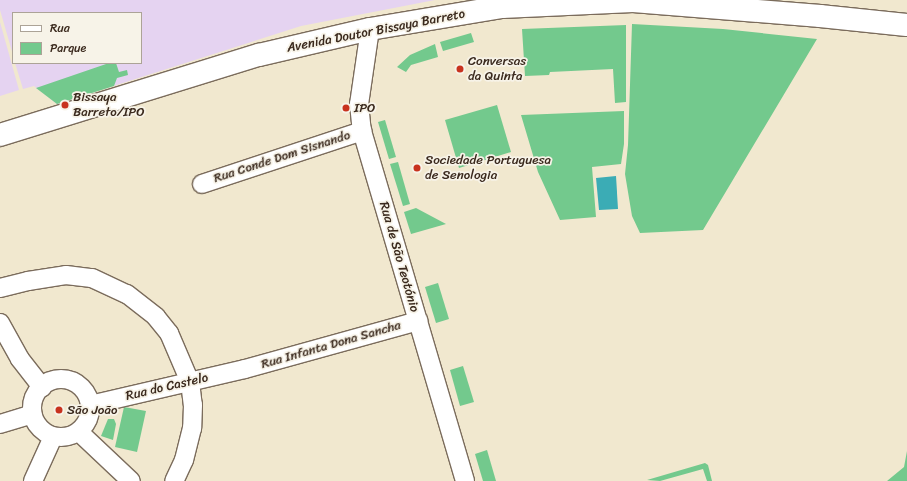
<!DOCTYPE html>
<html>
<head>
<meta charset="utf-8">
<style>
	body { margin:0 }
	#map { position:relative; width:907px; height:481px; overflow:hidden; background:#f1e8cf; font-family:Sriracha,sans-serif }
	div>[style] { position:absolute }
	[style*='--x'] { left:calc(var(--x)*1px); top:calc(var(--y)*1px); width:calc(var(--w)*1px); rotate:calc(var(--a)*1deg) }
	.built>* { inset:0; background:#e5d3f1 }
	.green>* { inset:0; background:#73c98d }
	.water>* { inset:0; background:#3bacb5 }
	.roads { filter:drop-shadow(1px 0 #7b6c5c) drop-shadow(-1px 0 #7b6c5c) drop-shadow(0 1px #7b6c5c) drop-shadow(0 -1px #7b6c5c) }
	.street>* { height:18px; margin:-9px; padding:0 9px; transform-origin:9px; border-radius:9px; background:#fff }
	.street>.ring { margin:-9px; padding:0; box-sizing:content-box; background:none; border:18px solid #fff; border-radius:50% }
	.secondary>* { height:22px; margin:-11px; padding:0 11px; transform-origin:11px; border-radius:11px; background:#fff }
	.dots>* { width:11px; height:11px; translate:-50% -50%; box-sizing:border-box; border:2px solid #f7f3e8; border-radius:50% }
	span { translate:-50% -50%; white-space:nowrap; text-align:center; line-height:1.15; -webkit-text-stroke:3.5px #f7f3e8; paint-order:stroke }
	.street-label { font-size:13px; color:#3b2a1e }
	.poi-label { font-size:13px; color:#3b2a1e }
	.left { translate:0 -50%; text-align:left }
	.legend { position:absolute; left:12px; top:12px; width:130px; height:52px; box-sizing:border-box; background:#f7f3e8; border:1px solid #aca397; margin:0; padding:5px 7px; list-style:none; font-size:12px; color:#3b2a1e }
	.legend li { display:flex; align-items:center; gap:8px; height:20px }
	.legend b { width:20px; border:1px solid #aca397 }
</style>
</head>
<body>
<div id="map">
	<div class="built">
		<i style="clip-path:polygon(0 0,435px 0,301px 26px,57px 104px,34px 86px,23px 89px,15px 63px,141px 63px,141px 13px,13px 13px,13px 55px,0 10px)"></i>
		<i style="clip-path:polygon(0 22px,19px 90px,0 96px)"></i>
	</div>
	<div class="green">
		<i style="clip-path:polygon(632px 24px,723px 29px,817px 39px,703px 230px,640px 233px,632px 216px,625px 174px,628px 145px)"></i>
		<i style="clip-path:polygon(626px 25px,626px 102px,615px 103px,613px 69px,550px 72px,549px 75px,525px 76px,522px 29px)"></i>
		<i style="clip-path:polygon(471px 33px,474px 42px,443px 51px,440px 42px)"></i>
		<i style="clip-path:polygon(435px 44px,438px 57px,411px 65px,406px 72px,397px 67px,410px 55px)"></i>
		<i style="clip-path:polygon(109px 63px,116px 63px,119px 72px,127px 70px,128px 75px,117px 78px,114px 86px,57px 104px,36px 88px)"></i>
		<i style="clip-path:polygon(497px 105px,511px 152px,459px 168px,445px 120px)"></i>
		<i style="clip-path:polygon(624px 111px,624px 144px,621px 164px,592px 167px,596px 217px,560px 220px,538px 172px,521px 115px)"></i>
		<i style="clip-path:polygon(385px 120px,396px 157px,389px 159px,378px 122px)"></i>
		<i style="clip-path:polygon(398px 162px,410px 204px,403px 206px,390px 164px)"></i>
		<i style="clip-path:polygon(416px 208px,446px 224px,411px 234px,404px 212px)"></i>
		<i style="clip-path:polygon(438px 283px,449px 319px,436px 323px,425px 287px)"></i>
		<i style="clip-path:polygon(463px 366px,474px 402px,460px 406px,450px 370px)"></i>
		<i style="clip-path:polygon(124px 407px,146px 411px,137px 452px,115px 447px)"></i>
		<i style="clip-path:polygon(108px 419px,114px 419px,116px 424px,113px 440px,101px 436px)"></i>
		<i style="clip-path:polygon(487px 450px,496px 481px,483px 481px,475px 454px)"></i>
		<i style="clip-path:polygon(907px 451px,907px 481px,887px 481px,904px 467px)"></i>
		<i style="clip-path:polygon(705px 463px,708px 465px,712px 481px,707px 481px,703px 469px,660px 481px,647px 480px)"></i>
	</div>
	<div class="water">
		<i style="clip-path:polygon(616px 176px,618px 209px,599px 210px,596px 178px)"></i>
	</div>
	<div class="roads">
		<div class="street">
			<i style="--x:370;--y:29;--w:76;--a:98.3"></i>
			<i style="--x:359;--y:104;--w:27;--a:84"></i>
			<i style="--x:362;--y:131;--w:365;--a:73.6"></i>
			<i style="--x:202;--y:184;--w:169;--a:-18.3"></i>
			<i style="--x:0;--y:288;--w:29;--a:-14"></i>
			<i style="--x:28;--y:281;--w:38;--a:-9"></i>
			<i style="--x:66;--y:275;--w:26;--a:7"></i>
			<i style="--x:92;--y:278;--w:38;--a:25"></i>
			<i style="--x:127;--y:294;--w:37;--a:38"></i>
			<i style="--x:156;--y:317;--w:21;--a:51"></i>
			<i style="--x:169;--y:333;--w:53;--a:66.8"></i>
			<i style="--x:190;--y:382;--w:23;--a:83"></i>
			<i style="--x:193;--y:405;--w:23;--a:92"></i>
			<i style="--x:192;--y:428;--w:33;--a:104"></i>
			<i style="--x:184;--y:460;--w:23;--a:115"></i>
			<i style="--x:0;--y:323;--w:41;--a:60.9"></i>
			<i style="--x:20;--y:359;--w:36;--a:52"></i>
			<i class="ring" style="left:32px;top:379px;width:40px;height:40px"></i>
			<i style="--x:90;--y:405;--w:159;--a:-13.1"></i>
			<i style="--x:245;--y:369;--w:180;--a:-15.5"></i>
			<i style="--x:0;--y:424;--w:34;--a:-17"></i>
			<i style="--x:79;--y:432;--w:71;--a:43.3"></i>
			<i style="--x:33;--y:481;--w:48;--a:-65.6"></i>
		</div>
		<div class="secondary">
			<i style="--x:0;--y:135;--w:271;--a:-17.2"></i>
			<i style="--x:259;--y:55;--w:114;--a:-13.2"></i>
			<i style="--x:370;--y:29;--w:134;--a:-9.5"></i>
			<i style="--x:502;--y:7;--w:131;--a:-2.6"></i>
			<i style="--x:633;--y:1;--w:188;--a:4.6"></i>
			<i style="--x:820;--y:16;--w:87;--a:5.9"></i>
		</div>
	</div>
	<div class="dots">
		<i style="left:460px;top:69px;background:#c8321e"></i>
		<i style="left:65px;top:105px;background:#c8321e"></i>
		<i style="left:346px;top:108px;background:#c8321e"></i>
		<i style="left:417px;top:168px;background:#c8321e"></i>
		<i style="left:59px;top:410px;background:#c8321e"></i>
	</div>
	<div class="street-label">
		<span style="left:376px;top:31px;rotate:-11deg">Avenida Doutor Bissaya Barreto</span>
		<span style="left:282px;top:157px;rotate:-18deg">Rua Conde Dom Sisnando</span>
		<span style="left:399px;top:257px;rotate:74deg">Rua de São Teotónio</span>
		<span style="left:331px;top:345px;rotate:-16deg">Rua Infanta Dona Sancha</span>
		<span style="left:167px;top:387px;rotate:-13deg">Rua do Castelo</span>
	</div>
	<div class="poi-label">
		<span class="left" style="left:468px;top:69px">Conversas<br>da Quinta</span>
		<span class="left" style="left:73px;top:105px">Bissaya<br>Barreto/IPO</span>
		<span class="left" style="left:354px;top:108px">IPO</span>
		<span class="left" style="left:425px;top:168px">Sociedade Portuguesa<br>de Senologia</span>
		<span class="left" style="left:67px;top:410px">São João</span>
	</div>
	<ul class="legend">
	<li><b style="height:5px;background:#fff"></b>Rua</li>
	<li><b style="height:11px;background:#73c98d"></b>Parque</li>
	</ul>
</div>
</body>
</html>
